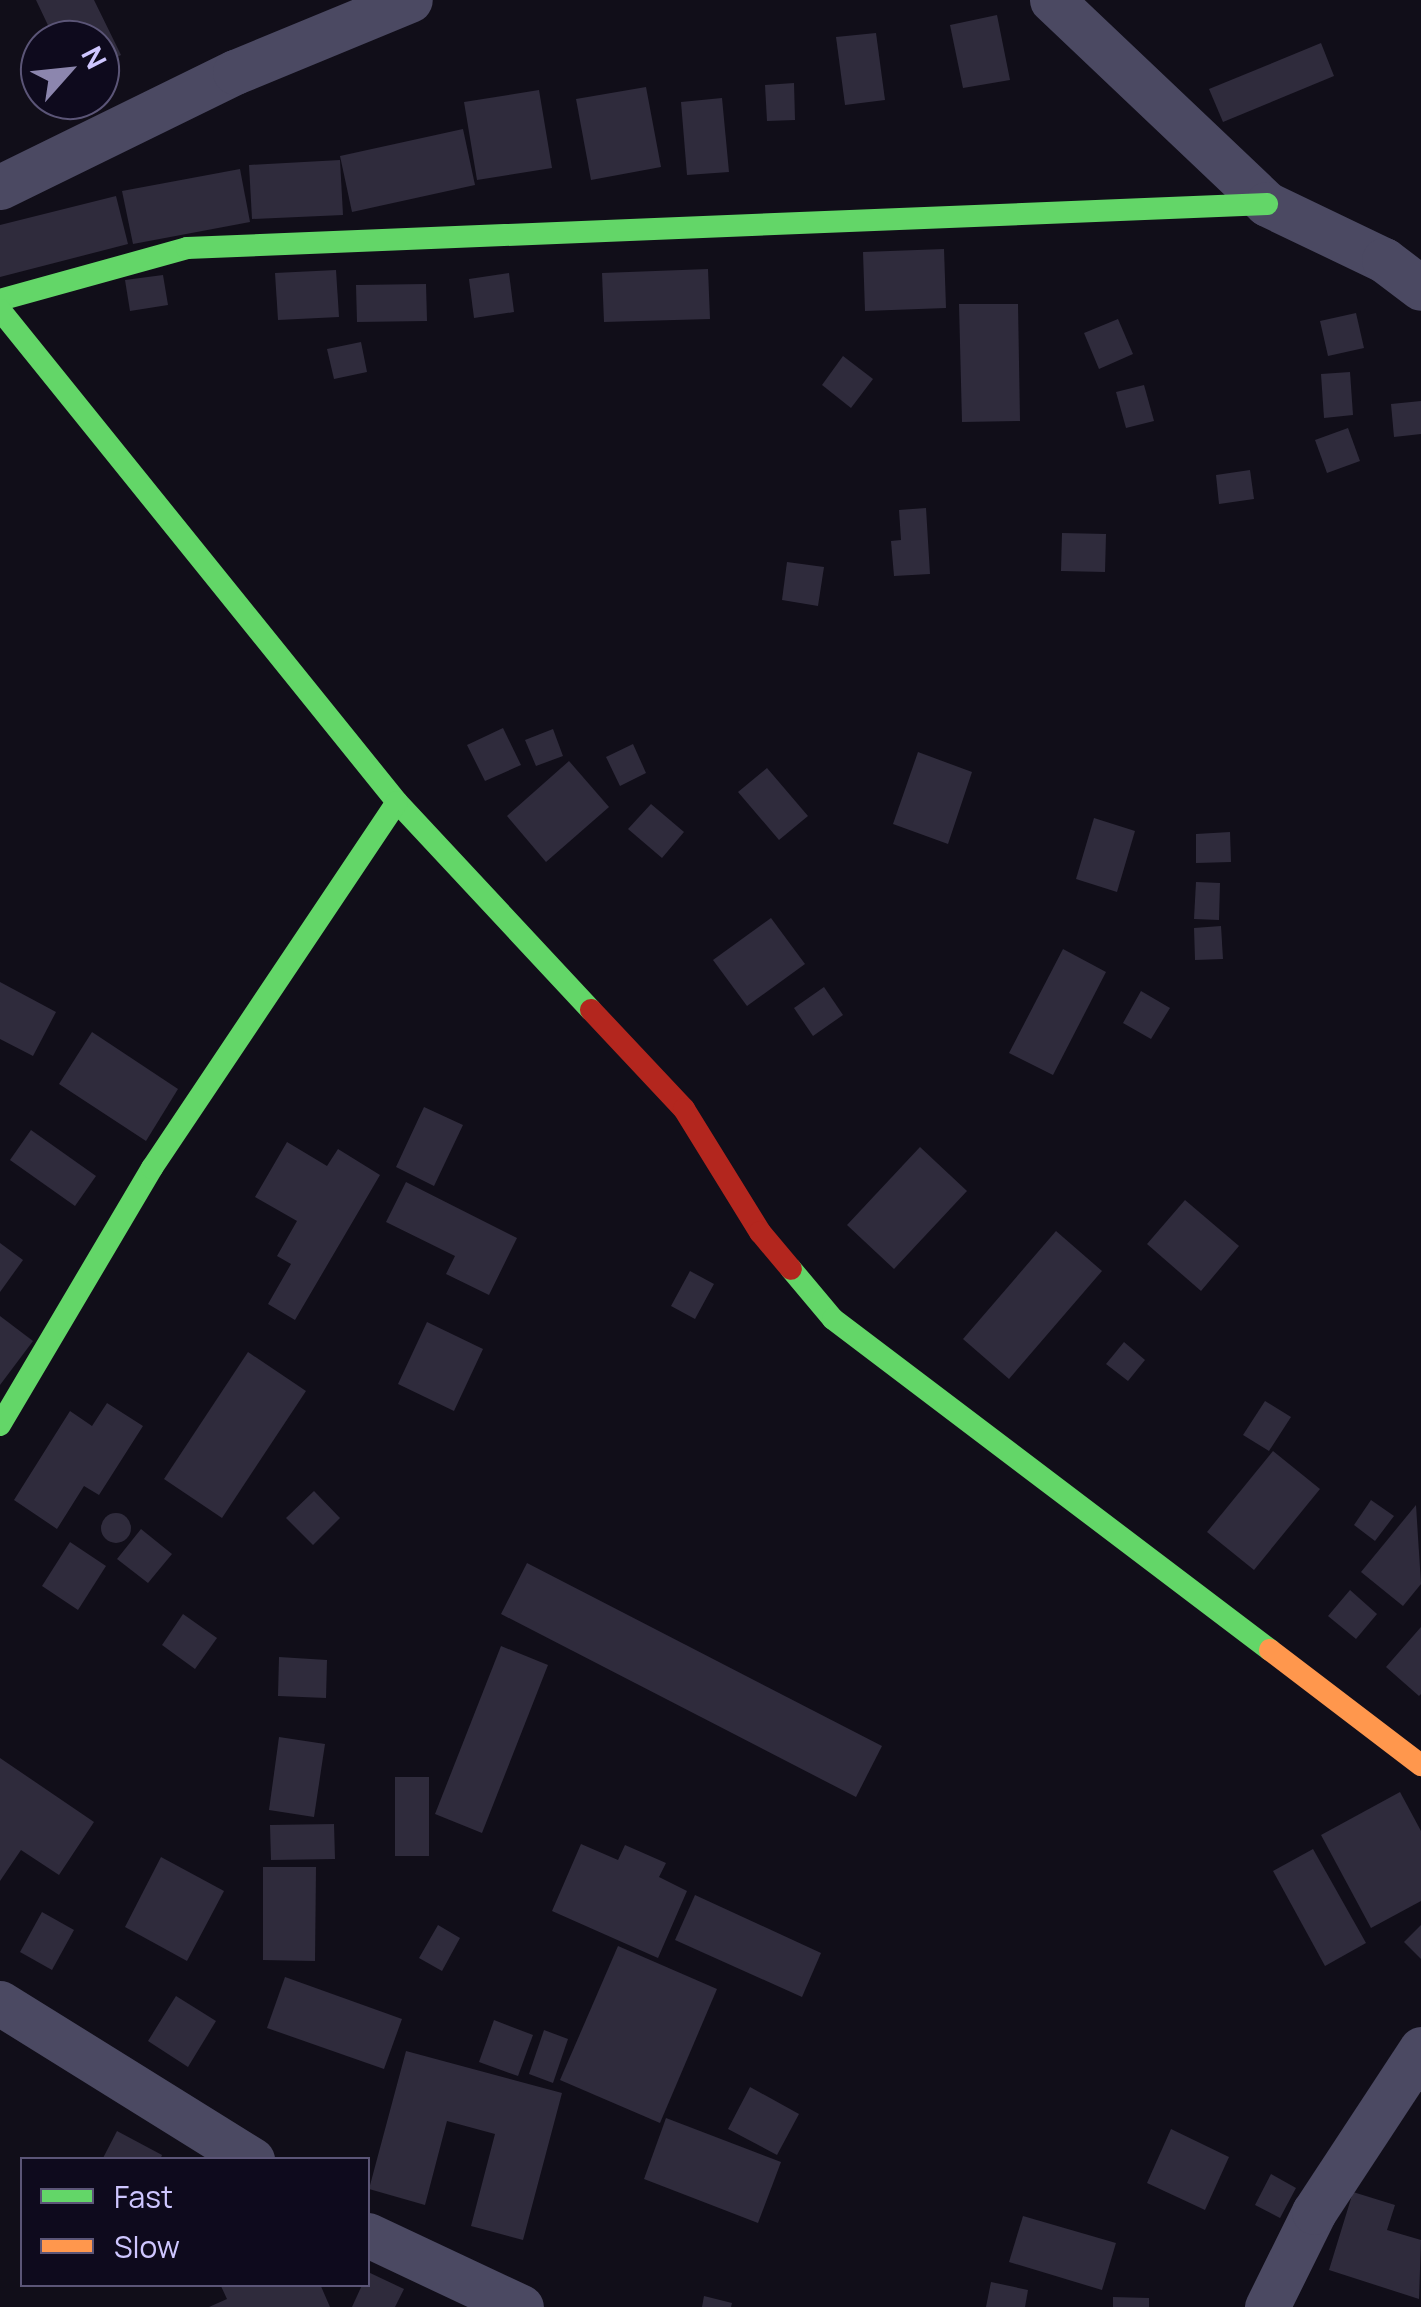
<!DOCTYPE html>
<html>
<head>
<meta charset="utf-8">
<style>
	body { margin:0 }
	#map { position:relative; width:1421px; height:2307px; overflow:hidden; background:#110e19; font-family:Manrope,sans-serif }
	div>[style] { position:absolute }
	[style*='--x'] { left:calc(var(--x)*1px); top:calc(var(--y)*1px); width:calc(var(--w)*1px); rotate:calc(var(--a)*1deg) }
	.building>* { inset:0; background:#2f2b3c }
	.round { border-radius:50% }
	.street>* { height:45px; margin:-22.5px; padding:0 22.5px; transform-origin:22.5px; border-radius:22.5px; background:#4b4962 }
	.fast>* { height:22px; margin:-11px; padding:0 11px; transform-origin:11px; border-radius:11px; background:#63d668 }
	.slow>* { height:22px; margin:-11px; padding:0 11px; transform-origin:11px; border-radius:11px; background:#ff974d }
	.jam>* { height:22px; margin:-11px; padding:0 11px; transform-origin:11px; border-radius:11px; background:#b3261e }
	span { translate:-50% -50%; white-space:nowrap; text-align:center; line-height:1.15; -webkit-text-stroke:8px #0e0a1d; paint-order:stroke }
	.legend { position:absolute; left:20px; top:2157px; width:350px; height:130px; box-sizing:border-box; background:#0e0a1d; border:2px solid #5b5577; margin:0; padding:12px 18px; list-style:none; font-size:30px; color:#cec6ff }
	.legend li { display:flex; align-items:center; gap:20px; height:50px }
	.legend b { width:50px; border:2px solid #5b5577 }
	.north { position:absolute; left:20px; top:20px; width:100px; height:100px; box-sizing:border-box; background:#0e0a1d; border:2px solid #5b5577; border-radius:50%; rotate:63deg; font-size:28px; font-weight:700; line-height:40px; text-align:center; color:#cec6ff }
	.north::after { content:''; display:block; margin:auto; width:35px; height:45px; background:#8c86ae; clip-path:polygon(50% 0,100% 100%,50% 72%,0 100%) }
</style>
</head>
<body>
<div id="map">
	<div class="building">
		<i style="clip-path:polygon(36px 0,94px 0,121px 55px,100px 65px,100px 40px,55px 40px)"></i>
		<i style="clip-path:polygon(997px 15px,1010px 80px,963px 88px,950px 25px)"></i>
		<i style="clip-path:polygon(876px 33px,885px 100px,845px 105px,836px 37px)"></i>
		<i style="clip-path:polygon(1321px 43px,1334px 76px,1223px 122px,1209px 89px)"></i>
		<i style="clip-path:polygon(794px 83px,795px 120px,767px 121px,765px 85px)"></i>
		<i style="clip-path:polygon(646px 87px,661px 167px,591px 180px,576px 99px)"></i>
		<i style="clip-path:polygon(539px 90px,552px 168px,477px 180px,464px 102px)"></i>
		<i style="clip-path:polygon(722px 98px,729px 172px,687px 175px,681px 102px)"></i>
		<i style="clip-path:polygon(463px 129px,475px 185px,352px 212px,340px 156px)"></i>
		<i style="clip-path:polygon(340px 160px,343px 215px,252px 219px,249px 165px)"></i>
		<i style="clip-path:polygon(240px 169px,250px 222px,133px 244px,122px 191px)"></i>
		<i style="clip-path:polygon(116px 196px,128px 244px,0 277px,0 225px)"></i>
		<i style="clip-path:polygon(944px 249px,946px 308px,865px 311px,863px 252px)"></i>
		<i style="clip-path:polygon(708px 269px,710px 319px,604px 322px,602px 273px)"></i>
		<i style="clip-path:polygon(336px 270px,339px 317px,278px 320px,275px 273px)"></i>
		<i style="clip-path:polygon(509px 273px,514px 312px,474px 318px,469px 279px)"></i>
		<i style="clip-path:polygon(163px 275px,168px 305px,130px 311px,125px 280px)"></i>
		<i style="clip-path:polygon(426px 284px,427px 321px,357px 322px,356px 285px)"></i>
		<i style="clip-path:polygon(959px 304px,1018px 304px,1020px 421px,962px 422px)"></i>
		<i style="clip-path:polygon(1356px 313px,1364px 348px,1328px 356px,1320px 321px)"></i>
		<i style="clip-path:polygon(1118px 319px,1133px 354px,1099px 369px,1084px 333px)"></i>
		<i style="clip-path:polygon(361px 342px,367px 372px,334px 379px,327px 349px)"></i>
		<i style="clip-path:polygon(843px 356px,873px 379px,851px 408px,822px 385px)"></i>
		<i style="clip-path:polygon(1350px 372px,1353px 415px,1324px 418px,1321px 374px)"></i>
		<i style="clip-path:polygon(1144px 385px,1154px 421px,1126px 428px,1116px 392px)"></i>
		<i style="clip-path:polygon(1421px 401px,1421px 434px,1394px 437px,1391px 404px)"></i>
		<i style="clip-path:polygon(1348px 428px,1360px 461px,1327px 473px,1315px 440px)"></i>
		<i style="clip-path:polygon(1250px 470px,1254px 499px,1219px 504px,1216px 475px)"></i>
		<i style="clip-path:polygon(926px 508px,930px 574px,894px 576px,891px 541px,901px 540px,899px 510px)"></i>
		<i style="clip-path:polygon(1062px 533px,1106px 534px,1105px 572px,1061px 571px)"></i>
		<i style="clip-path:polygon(787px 562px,824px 567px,818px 606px,782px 600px)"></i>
		<i style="clip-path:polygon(503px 728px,521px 765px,485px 781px,467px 745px)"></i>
		<i style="clip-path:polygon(553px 729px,563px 756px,536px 766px,525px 740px)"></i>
		<i style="clip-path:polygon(633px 744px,646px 773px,620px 786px,606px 757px)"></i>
		<i style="clip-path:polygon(918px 752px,972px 772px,948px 844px,893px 824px)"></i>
		<i style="clip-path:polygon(569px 761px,609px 807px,546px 862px,507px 816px)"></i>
		<i style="clip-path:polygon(767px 768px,808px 816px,779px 840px,738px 792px)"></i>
		<i style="clip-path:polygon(651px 804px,684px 832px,662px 858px,628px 829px)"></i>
		<i style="clip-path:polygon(1094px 818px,1135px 831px,1117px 892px,1076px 879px)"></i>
		<i style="clip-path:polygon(1230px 832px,1231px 862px,1196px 863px,1196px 834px)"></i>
		<i style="clip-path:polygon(1196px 882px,1220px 883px,1219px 920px,1194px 919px)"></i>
		<i style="clip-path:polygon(771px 918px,805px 964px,747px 1006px,713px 960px)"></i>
		<i style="clip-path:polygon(1221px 926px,1223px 959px,1195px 960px,1194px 928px)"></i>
		<i style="clip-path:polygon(1063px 949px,1106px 972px,1053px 1075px,1009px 1053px)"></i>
		<i style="clip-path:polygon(0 982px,56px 1012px,33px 1056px,0 1039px)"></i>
		<i style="clip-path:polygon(824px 987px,843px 1015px,813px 1036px,794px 1008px)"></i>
		<i style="clip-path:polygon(1141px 991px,1170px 1008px,1151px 1039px,1123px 1023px)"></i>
		<i style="clip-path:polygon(92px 1032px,178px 1089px,146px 1141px,59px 1084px)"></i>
		<i style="clip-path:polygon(424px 1107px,463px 1125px,434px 1186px,396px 1167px)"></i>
		<i style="clip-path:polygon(31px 1130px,96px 1176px,75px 1206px,10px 1160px)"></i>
		<i style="clip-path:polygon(287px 1142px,327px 1166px,338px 1149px,380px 1175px,295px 1320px,268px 1304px,291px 1264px,277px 1256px,297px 1221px,255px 1197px)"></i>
		<i style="clip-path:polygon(920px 1147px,967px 1191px,894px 1269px,847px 1225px)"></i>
		<i style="clip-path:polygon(406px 1182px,517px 1238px,489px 1295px,446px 1274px,455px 1256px,386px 1222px)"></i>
		<i style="clip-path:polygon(1185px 1200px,1239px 1246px,1201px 1291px,1147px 1244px)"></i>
		<i style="clip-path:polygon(1056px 1231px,1102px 1271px,1009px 1379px,963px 1339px)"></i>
		<i style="clip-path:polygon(0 1243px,23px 1260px,0 1292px)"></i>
		<i style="clip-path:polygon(690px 1271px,714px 1284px,695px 1319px,671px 1306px)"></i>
		<i style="clip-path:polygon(0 1316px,33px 1341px,0 1385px)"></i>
		<i style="clip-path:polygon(427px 1322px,483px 1349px,454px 1411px,398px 1384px)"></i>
		<i style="clip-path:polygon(1124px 1342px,1145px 1360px,1128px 1381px,1106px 1364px)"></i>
		<i style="clip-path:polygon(248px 1352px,306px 1391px,222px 1518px,164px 1479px)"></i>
		<i style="clip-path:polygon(1265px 1401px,1291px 1417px,1269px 1451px,1243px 1435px)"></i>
		<i style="clip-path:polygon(107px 1403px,143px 1426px,99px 1495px,84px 1486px,57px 1529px,14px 1500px,70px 1411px,92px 1426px)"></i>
		<i style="clip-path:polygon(1273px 1451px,1320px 1489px,1254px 1570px,1207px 1532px)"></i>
		<i style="clip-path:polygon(314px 1491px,340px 1518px,313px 1545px,286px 1518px)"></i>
		<i style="clip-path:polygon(1371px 1500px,1394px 1516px,1375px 1541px,1354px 1525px)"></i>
		<i style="clip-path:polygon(1416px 1505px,1421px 1584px,1403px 1606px,1361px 1572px)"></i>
		<i class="round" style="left:101px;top:1513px;width:30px;height:30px"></i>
		<i style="clip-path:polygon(141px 1529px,172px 1554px,148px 1583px,117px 1559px)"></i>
		<i style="clip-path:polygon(70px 1542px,106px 1566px,78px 1610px,42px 1586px)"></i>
		<i style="clip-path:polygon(527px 1563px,882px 1746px,856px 1797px,501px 1614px)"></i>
		<i style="clip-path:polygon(1350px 1590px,1377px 1614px,1356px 1639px,1328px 1616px)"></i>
		<i style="clip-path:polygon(183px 1614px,217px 1638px,195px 1669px,162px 1645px)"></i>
		<i style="clip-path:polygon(1421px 1627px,1421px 1694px,1419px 1696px,1386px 1667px)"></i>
		<i style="clip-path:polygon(501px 1646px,548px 1665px,482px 1833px,435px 1814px)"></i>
		<i style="clip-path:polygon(279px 1657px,327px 1660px,326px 1698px,278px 1696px)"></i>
		<i style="clip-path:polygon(279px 1737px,325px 1744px,314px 1817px,269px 1810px)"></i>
		<i style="clip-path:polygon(0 1758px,94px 1822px,59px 1875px,21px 1850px,0 1881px)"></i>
		<i style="clip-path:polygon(395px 1777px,429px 1777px,429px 1856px,395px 1856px)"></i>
		<i style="clip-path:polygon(1400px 1792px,1421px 1831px,1421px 1901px,1371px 1928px,1321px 1835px)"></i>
		<i style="clip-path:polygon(334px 1824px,335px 1859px,271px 1860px,270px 1825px)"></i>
		<i style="clip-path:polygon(581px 1844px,618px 1860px,625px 1845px,666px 1863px,659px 1877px,687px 1891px,658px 1958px,552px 1911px)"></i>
		<i style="clip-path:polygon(1313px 1849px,1366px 1943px,1325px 1966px,1273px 1871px)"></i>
		<i style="clip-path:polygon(161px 1857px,224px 1891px,187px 1961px,125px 1927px)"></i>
		<i style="clip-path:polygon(263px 1867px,316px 1867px,315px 1961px,263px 1960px)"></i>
		<i style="clip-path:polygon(695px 1895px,821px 1953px,802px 1997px,675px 1940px)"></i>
		<i style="clip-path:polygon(42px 1912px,74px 1930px,52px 1970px,20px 1952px)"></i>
		<i style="clip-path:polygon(438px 1925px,460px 1938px,442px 1971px,419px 1958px)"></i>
		<i style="clip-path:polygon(1421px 1925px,1421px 1959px,1404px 1942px)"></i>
		<i style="clip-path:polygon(618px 1946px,717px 1989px,660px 2123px,560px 2080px)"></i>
		<i style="clip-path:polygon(285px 1977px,402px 2019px,384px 2069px,267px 2028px)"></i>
		<i style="clip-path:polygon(176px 1996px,216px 2021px,188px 2067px,148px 2041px)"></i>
		<i style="clip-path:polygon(494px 2020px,533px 2035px,518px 2076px,479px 2062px)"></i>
		<i style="clip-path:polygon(544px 2030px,568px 2039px,553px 2083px,529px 2074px)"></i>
		<i style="clip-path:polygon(406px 2051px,562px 2093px,523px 2240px,471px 2226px,495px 2134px,447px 2121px,425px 2205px,369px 2189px)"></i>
		<i style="clip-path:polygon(750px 2087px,799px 2114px,777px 2155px,728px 2129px)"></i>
		<i style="clip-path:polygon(666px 2118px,781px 2162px,758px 2223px,644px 2179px)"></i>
		<i style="clip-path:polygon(1171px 2129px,1229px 2157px,1205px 2210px,1147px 2183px)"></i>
		<i style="clip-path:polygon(117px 2131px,162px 2155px,160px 2160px,102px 2160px)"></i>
		<i style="clip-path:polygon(1271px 2174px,1296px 2188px,1280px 2218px,1255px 2205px)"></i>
		<i style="clip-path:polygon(1353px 2192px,1395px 2205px,1387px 2230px,1421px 2240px,1419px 2299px,1329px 2270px)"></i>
		<i style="clip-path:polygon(1023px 2216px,1116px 2243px,1102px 2290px,1009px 2262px)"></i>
		<i style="clip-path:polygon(368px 2272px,404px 2289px,395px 2307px,352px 2307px)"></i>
		<i style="clip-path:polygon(991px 2282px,1028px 2290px,1025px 2307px,986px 2307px)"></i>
		<i style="clip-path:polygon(220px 2284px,320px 2284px,330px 2307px,209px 2307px,227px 2299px)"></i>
		<i style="clip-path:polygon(704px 2296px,732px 2303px,731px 2307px,702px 2307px)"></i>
		<i style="clip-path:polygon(1113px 2297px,1149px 2298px,1149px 2307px,1113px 2307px)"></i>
	</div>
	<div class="street">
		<i style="--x:1052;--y:0;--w:296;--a:43.5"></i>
		<i style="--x:1267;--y:204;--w:130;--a:25.6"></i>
		<i style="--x:1384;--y:260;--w:46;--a:37.1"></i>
		<i style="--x:0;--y:187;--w:262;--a:-26.1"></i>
		<i style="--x:235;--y:72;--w:189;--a:-22.4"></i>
		<i style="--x:0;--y:2003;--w:297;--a:31.9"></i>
		<i style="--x:368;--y:2235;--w:169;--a:25.2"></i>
		<i style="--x:1267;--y:2307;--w:106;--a:-63.7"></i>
		<i style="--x:1314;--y:2212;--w:195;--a:-56.7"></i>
	</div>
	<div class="fast">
		<i style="--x:0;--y:300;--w:194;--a:-15.5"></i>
		<i style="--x:187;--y:248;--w:1081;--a:-2.33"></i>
		<i style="--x:0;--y:310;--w:632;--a:51.1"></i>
		<i style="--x:397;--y:802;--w:284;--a:47"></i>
		<i style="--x:791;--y:1269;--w:65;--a:50"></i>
		<i style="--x:833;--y:1319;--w:548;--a:37.14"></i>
		<i style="--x:0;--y:1425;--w:299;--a:-59.4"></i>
		<i style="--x:152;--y:1168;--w:440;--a:-56.2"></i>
	</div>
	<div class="slow">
		<i style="--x:1270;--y:1650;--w:190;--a:37.3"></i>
	</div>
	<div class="jam">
		<i style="--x:591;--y:1010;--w:136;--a:46.8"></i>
		<i style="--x:684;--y:1109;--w:145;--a:58.3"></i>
		<i style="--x:760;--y:1232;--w:48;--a:50"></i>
	</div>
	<ul class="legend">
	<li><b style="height:12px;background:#63d668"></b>Fast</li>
	<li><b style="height:12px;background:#ff974d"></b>Slow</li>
	</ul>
	<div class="north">N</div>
</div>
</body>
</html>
